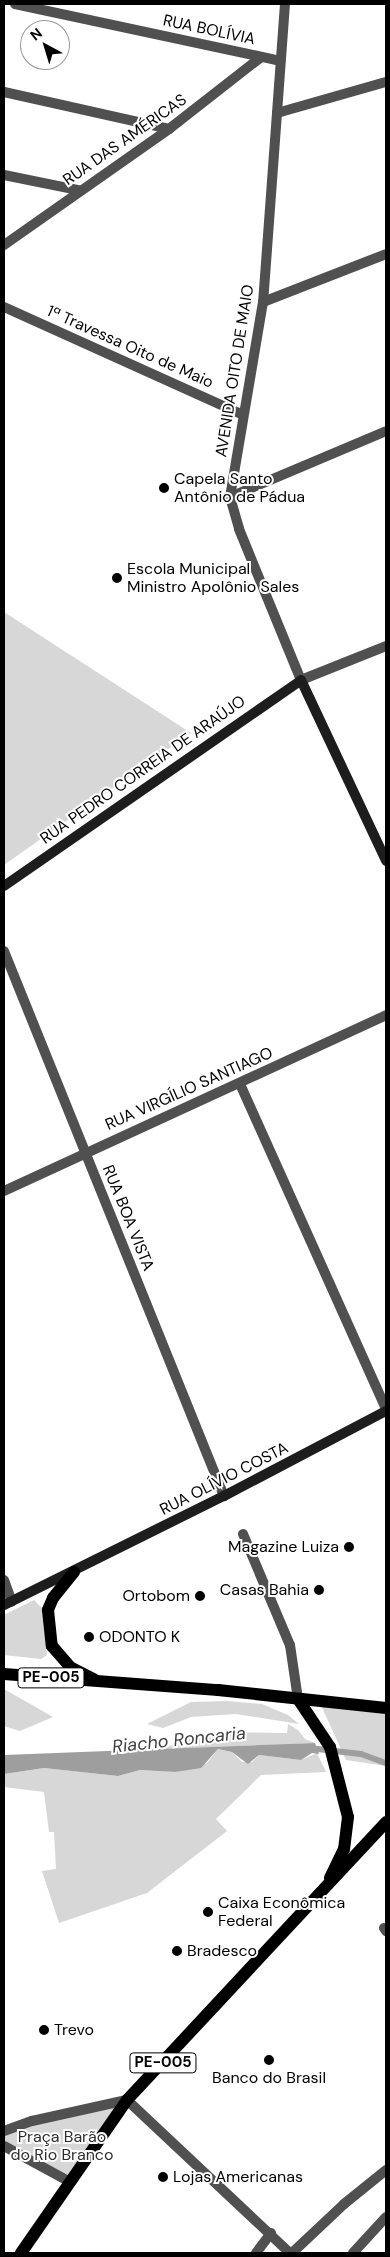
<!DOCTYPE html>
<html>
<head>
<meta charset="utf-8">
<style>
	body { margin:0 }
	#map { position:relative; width:390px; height:2257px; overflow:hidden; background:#fff; font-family:"DM Sans",sans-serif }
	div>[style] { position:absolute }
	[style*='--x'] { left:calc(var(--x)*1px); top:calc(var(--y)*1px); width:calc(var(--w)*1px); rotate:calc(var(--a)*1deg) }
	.green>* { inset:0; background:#d7d7d7 }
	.water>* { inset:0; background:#9e9e9e }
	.stream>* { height:6px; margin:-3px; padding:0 3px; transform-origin:3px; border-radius:3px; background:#9e9e9e }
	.street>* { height:10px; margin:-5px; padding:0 5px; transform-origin:5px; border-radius:5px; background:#505050 }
	.secondary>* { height:10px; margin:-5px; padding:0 5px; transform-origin:5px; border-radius:5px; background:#1d1d1d }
	.primary>* { height:12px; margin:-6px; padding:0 6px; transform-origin:6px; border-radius:6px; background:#000 }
	.dots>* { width:14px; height:14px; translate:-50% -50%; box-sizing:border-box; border:2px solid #fff; border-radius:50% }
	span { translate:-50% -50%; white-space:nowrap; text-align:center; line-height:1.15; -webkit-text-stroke:4px #fff; paint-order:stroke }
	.shield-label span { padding:1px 4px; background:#fff; border:1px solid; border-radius:4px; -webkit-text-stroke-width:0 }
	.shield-label { font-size:15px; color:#000; font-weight:700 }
	.street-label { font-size:16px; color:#000 }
	.poi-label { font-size:16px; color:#000 }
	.left { translate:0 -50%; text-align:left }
	.right { translate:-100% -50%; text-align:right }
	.park-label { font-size:16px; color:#2e2e2e }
	.water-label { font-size:18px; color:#3f3f3f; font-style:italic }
	.frame { position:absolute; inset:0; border:5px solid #000; pointer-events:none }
	.north { position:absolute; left:20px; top:20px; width:50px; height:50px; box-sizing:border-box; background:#fff; border:1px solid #999; border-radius:50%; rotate:321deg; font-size:14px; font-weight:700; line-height:20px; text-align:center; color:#000 }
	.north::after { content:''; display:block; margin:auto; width:18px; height:22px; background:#000; clip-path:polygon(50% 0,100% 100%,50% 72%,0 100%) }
</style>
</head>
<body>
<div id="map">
	<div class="green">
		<i style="clip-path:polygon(4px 612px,191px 733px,4px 865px)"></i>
		<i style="clip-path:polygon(34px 1600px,43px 1609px,47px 1655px,41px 1659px,4px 1655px,4px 1615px)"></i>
		<i style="clip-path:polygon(4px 1689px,53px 1717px,20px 1731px,4px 1726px)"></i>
		<i style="clip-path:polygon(227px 1701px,262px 1704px,288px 1715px,299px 1724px,236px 1714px,191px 1717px,163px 1728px,147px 1724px,191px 1702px)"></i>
		<i style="clip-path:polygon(319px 1701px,386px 1707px,386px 1766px,346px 1760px)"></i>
		<i style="clip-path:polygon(288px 1724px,298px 1730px,305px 1739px,315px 1743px,163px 1749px,183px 1740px,215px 1732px,287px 1733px)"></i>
		<i style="clip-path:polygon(218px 1749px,232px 1752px,242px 1762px,252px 1762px,259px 1755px,301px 1760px,317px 1753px,326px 1772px,261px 1775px,216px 1819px,227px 1831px,147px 1893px,59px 1923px,42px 1871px,56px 1869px,54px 1832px,49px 1832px,44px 1792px,4px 1787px,4px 1774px,44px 1768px,118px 1776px,140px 1770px,175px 1772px,207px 1763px)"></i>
		<i style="clip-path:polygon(127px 2100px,70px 2182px,4px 2146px,4px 2133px)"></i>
	</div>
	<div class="water">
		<i style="clip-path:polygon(315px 1743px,319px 1754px,312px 1753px,301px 1760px,259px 1755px,248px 1764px,232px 1752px,218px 1749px,201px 1768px,175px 1772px,140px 1770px,118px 1776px,44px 1768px,4px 1774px,4px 1755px)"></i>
	</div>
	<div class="stream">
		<i style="--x:309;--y:1748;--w:52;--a:6.6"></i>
		<i style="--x:361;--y:1754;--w:27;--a:20"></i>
	</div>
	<div class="street">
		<i style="--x:15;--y:4;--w:271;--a:12.1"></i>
		<i style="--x:285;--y:4;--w:299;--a:94.2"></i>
		<i style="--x:263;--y:302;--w:198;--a:99.6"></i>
		<i style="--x:230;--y:497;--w:33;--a:74"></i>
		<i style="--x:239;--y:529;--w:163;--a:67.7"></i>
		<i style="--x:301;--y:680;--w:92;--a:-21.8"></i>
		<i style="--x:4;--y:92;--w:169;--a:12.6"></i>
		<i style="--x:277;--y:113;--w:113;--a:-15.9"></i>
		<i style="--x:4;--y:175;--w:76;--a:11.5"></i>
		<i style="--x:4;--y:245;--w:202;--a:-35.1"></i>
		<i style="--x:169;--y:129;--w:117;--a:-38"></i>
		<i style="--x:263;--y:302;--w:132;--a:-21.3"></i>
		<i style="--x:4;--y:307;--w:262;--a:24.3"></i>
		<i style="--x:230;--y:497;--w:169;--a:-22.9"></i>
		<i style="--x:4;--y:951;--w:588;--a:68.02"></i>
		<i style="--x:240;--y:1084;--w:356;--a:65.8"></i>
		<i style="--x:4;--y:1191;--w:421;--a:-24.7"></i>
		<i style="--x:243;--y:1534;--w:121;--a:67.1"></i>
		<i style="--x:290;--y:1645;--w:55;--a:81.6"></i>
		<i style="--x:4;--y:1580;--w:23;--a:70"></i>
		<i style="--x:384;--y:1928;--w:4;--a:56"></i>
		<i style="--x:4;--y:2131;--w:30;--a:-20"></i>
		<i style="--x:32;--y:2121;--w:97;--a:-12.5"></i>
		<i style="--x:127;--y:2100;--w:224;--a:43.2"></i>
		<i style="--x:4;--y:2146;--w:75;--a:28.6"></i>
		<i style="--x:256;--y:2253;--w:25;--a:-53"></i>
		<i style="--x:292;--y:2253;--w:71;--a:-43.3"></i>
		<i style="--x:344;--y:2204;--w:54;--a:-39"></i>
		<i style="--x:353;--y:2253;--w:49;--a:-47.5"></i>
	</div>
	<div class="secondary">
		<i style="--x:4;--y:886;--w:361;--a:-34.7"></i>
		<i style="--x:301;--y:680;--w:200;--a:64.8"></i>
		<i style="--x:4;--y:1605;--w:246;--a:-26.4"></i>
		<i style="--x:224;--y:1496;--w:183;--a:-27.7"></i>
	</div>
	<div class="primary">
		<i style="--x:74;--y:1572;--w:33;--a:129"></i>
		<i style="--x:53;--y:1598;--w:13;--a:113"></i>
		<i style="--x:48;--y:1610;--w:36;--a:84"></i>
		<i style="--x:52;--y:1646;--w:28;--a:49"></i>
		<i style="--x:70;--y:1667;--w:27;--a:27"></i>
		<i style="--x:4;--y:1674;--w:215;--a:4.3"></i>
		<i style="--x:218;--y:1690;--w:169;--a:6.1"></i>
		<i style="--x:298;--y:1699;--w:58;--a:56.3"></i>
		<i style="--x:330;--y:1747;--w:72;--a:75.6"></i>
		<i style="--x:348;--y:1817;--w:32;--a:97"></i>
		<i style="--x:344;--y:1849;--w:32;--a:116"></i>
		<i style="--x:21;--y:2253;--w:186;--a:-55.3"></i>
		<i style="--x:127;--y:2100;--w:380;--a:-47"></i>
	</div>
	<div class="dots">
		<i style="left:164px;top:488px;background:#000"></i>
		<i style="left:117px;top:578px;background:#000"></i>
		<i style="left:349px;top:1547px;background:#000"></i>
		<i style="left:319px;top:1590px;background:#000"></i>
		<i style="left:200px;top:1596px;background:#000"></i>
		<i style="left:89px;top:1637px;background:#000"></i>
		<i style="left:208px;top:1912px;background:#000"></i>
		<i style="left:177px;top:1951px;background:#000"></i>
		<i style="left:44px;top:2030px;background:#000"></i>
		<i style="left:269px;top:2060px;background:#000"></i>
		<i style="left:163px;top:2177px;background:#000"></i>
	</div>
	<div class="shield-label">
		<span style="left:51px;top:1678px">PE-005</span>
		<span style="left:163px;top:2063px">PE-005</span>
	</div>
	<div class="street-label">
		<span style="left:209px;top:30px;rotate:12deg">RUA BOLÍVIA</span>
		<span style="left:125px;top:140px;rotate:-35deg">RUA DAS AMÉRICAS</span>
		<span style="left:130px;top:347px;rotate:24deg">1ª Travessa Oito de Maio</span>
		<span style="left:235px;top:371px;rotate:-81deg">AVENIDA OITO DE MAIO</span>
		<span style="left:143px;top:770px;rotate:-35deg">RUA PEDRO CORREIA DE ARAÚJO</span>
		<span style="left:189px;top:1089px;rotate:-24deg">RUA VIRGÍLIO SANTIAGO</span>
		<span style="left:128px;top:1218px;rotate:68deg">RUA BOA VISTA</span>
		<span style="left:224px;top:1479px;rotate:-27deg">RUA OLÍVIO COSTA</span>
	</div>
	<div class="poi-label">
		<span class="left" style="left:174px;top:488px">Capela Santo<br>Antônio de Pádua</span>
		<span class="left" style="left:127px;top:578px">Escola Municipal<br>Ministro Apolônio Sales</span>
		<span class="right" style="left:339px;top:1547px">Magazine Luiza</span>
		<span class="right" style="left:309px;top:1590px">Casas Bahia</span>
		<span class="right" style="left:190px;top:1596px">Ortobom</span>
		<span class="left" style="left:99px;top:1637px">ODONTO K</span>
		<span class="left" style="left:218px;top:1912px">Caixa Econômica<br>Federal</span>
		<span class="left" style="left:187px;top:1951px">Bradesco</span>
		<span class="left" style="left:54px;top:2030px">Trevo</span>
		<span style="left:269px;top:2078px">Banco do Brasil</span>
		<span class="left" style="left:173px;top:2177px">Lojas Americanas</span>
	</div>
	<div class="park-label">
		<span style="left:62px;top:2146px">Praça Barão<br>do Rio Branco</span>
	</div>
	<div class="water-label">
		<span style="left:179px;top:1740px;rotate:-6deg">Riacho Roncaria</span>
	</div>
	<div class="frame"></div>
	<div class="north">N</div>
</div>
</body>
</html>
